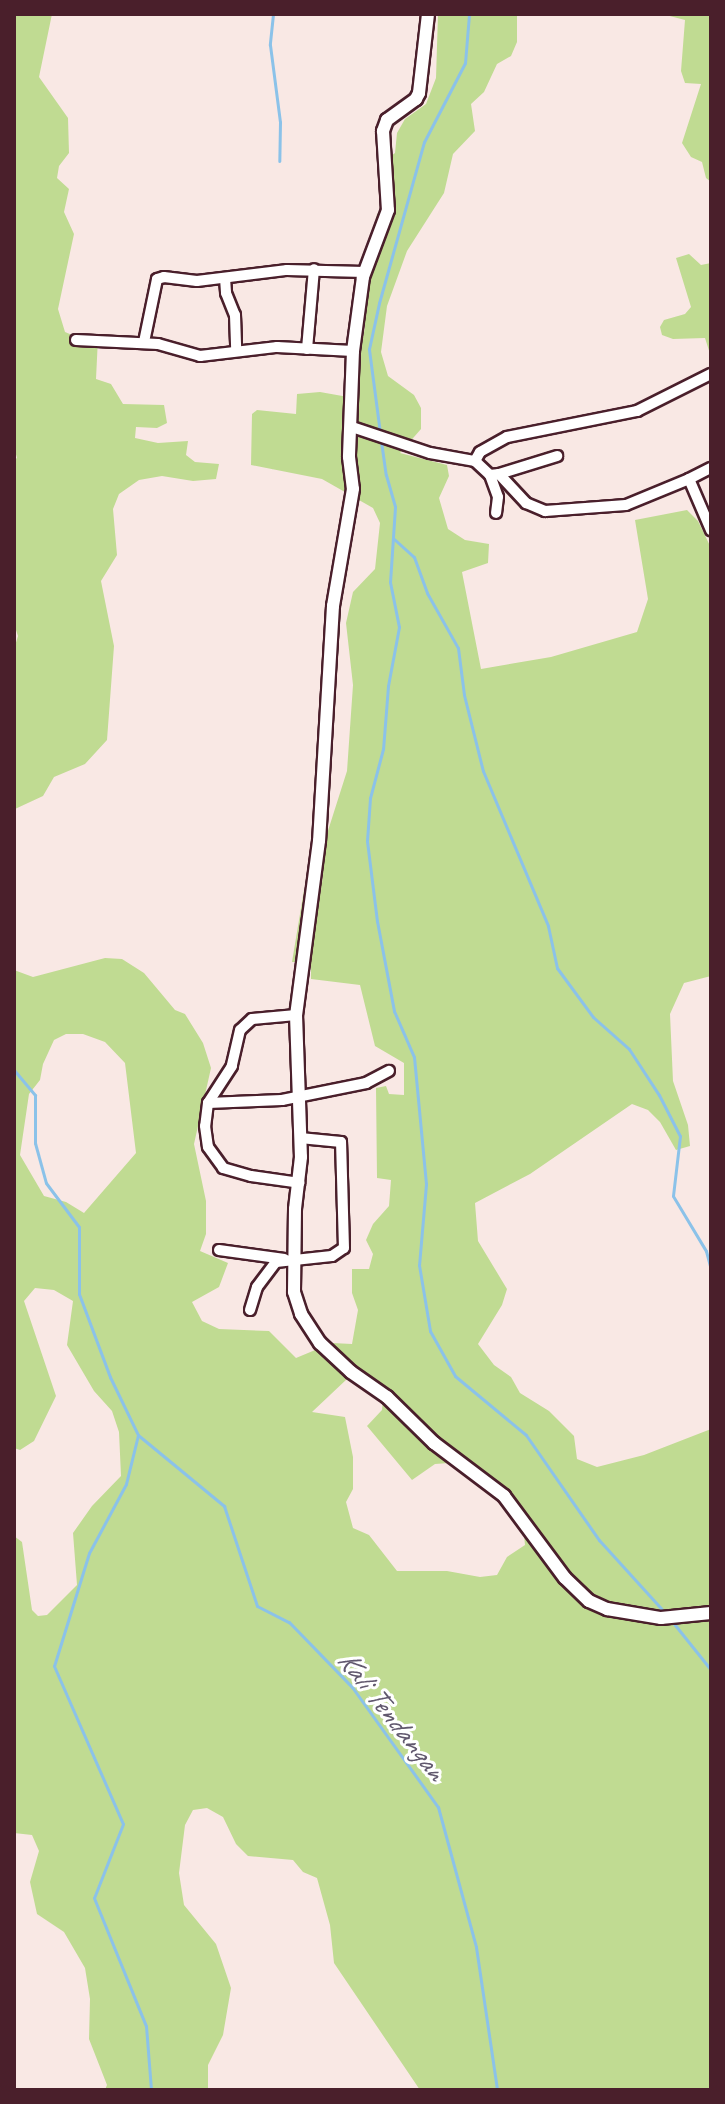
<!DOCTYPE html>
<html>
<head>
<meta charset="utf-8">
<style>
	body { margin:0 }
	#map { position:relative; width:725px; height:2104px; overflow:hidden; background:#f9e8e4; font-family:Caveat,sans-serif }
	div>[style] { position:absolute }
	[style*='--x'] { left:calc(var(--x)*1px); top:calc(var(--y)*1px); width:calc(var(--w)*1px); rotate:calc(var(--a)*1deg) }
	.green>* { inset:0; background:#c0db92 }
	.stream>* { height:3px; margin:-1.5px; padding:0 1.5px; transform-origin:1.5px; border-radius:1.5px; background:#8bc2e9 }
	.roads { filter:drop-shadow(2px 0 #4a1f2b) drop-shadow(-2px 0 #4a1f2b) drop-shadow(0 2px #4a1f2b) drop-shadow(0 -2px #4a1f2b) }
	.minor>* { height:10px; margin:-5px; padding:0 5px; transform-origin:5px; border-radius:5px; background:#fff }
	.tertiary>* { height:12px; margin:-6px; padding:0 6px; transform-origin:6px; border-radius:6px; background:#fff }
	span { translate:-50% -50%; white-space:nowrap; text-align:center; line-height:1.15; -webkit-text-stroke:6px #fff; paint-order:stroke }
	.water-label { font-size:30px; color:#61586e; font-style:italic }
	.frame { position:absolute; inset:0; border:16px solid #4a1f2b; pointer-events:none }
</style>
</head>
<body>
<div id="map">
	<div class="green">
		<i style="clip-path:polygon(14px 14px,52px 14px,39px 77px,68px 118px,69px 153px,59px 166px,57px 178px,69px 189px,64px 212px,74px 234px,58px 309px,65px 332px,77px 337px,98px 338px,96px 379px,111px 384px,123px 404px,164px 405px,167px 423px,157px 428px,136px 427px,135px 438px,158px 443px,188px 441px,186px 455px,195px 462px,219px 464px,216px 479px,193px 481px,162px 476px,139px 480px,119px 494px,113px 509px,117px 555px,101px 581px,114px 646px,107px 740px,85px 764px,54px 777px,43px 796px,15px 809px,14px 864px,14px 649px,18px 636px,14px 624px,14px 460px,17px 458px,14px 447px)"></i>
		<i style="clip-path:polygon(evenodd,438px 14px,517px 14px,517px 42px,511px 56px,497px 64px,484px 92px,471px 104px,475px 131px,453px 154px,444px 193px,407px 251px,387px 306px,381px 352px,388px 376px,414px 395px,421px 408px,421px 429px,400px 453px,447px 465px,449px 476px,439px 498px,448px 529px,465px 540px,489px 544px,488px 563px,462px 572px,481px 669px,551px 657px,637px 632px,648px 599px,635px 520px,687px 510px,698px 521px,711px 548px,711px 976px,684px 983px,670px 1014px,673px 1081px,688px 1125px,690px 1146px,676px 1150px,660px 1122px,648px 1110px,632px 1104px,530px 1174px,475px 1203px,478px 1241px,507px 1289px,502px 1305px,478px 1344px,494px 1365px,511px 1377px,520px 1393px,549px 1411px,574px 1436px,577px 1459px,597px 1467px,644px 1455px,711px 1429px,711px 2090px,420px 2090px,334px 1963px,330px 1925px,317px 1878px,303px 1872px,293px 1860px,248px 1856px,236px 1844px,223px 1817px,207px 1808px,193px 1810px,185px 1825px,179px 1873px,184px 1905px,216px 1944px,231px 1988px,223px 2035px,208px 2065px,208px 2090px,105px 2090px,107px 2085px,89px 2039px,90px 1999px,85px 1968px,64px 1932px,37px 1914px,30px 1882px,39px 1851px,32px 1835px,14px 1833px,14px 1536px,22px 1542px,32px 1610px,38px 1616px,47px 1615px,77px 1585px,73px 1533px,92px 1506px,121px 1476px,119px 1432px,112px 1411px,94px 1391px,67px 1345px,73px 1301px,54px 1290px,35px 1288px,24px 1301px,56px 1396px,34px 1441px,20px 1450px,14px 1448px,14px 970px,33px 977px,105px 958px,122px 959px,144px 973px,175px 1010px,185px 1014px,203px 1043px,211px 1068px,194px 1144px,206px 1201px,206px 1234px,200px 1251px,228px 1263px,219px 1287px,192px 1302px,202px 1321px,219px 1329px,269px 1331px,296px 1358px,332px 1343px,352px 1344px,358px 1310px,352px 1293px,352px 1269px,369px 1269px,373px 1254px,366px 1240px,373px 1224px,389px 1206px,391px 1180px,377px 1178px,376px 1088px,386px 1086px,389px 1094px,404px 1095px,404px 1063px,375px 1046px,360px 985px,311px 979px,311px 962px,292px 962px,304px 890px,322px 883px,326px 837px,347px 771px,353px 685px,346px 623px,353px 592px,375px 569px,380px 523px,373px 508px,322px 479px,251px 465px,252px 414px,257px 410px,296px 414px,297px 394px,320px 392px,348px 397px,350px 357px,361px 348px,365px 327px,364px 291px,377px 214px,386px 207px,380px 164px,395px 153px,397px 133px,405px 119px,426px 104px,436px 78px,438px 14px,66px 1034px,83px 1034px,105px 1042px,125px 1063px,136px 1153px,84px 1213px,66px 1202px,44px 1196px,20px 1155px,29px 1094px,40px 1080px,43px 1064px,54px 1040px,66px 1034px,438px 14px,347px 1379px,383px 1399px,382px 1410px,367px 1426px,412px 1480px,435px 1464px,449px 1463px,504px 1501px,524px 1535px,525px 1545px,507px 1557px,497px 1575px,480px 1577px,447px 1571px,397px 1571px,369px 1535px,353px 1528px,346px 1502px,353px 1489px,353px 1457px,345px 1417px,312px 1412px,347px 1379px)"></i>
		<i style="clip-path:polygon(662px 14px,711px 14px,711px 182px,706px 178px,702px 162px,691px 157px,682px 143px,701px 84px,685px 83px,681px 71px,685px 20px)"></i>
		<i style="clip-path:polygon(689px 254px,701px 265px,711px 263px,711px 357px,705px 338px,673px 339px,662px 335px,660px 327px,664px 320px,685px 314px,691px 307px,676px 258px)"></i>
	</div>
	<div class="stream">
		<i style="--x:273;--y:14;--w:31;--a:96"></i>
		<i style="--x:270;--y:45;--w:78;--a:82.6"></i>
		<i style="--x:280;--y:122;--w:39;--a:91"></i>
		<i style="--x:380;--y:433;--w:85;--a:-97.5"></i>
		<i style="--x:369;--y:349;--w:47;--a:-77.7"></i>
		<i style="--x:379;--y:303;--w:167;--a:-74.4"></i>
		<i style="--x:424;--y:142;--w:89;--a:-62.6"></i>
		<i style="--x:465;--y:63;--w:49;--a:-85.3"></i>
		<i style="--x:381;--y:441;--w:34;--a:82"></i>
		<i style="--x:386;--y:475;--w:33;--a:74"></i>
		<i style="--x:395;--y:507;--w:75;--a:93.8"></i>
		<i style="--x:390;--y:582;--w:46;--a:78.7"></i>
		<i style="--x:399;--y:627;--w:60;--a:100.6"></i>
		<i style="--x:388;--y:686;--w:63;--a:94.5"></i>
		<i style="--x:383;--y:749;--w:51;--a:104.9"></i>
		<i style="--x:370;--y:798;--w:43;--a:94"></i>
		<i style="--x:367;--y:841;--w:81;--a:82.9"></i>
		<i style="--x:377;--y:921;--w:92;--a:79.3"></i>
		<i style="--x:394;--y:1011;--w:50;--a:66.5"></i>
		<i style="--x:414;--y:1057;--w:128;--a:84.6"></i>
		<i style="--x:426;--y:1184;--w:81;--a:94.9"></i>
		<i style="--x:419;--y:1265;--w:67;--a:80.5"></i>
		<i style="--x:430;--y:1331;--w:51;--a:60.9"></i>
		<i style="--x:455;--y:1376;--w:92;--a:39.7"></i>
		<i style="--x:526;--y:1435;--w:128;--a:55.2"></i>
		<i style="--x:599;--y:1540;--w:100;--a:47.8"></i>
		<i style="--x:394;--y:539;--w:27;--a:42"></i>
		<i style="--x:414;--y:557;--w:38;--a:70"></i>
		<i style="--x:427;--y:593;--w:63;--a:60.6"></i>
		<i style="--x:458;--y:648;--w:47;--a:82.7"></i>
		<i style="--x:464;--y:695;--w:78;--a:76"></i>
		<i style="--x:483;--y:771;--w:168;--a:67.2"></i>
		<i style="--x:548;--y:926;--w:43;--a:77.9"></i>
		<i style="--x:557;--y:968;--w:61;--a:53.7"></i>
		<i style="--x:593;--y:1017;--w:48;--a:41.6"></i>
		<i style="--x:629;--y:1049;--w:55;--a:56.9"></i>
		<i style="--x:659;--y:1095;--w:46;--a:62.9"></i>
		<i style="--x:680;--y:1136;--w:60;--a:96.7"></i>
		<i style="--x:673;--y:1196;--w:64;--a:59"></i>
		<i style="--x:706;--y:1251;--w:20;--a:75"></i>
		<i style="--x:14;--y:1070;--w:33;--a:50"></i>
		<i style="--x:35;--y:1095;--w:48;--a:90"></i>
		<i style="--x:35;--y:1143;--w:41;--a:74.6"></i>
		<i style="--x:46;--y:1183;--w:55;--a:53.1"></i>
		<i style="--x:79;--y:1227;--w:67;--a:90"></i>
		<i style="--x:79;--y:1294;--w:89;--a:69.5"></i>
		<i style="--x:110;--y:1377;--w:64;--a:64.2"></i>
		<i style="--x:138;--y:1435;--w:50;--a:103.8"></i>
		<i style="--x:126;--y:1484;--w:78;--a:118.2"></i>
		<i style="--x:89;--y:1553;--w:118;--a:107.2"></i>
		<i style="--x:54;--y:1666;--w:172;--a:66.4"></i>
		<i style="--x:123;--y:1824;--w:79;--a:111.4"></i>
		<i style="--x:94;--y:1898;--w:138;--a:67.9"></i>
		<i style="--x:146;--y:2026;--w:64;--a:85.5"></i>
		<i style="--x:138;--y:1435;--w:112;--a:39.5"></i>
		<i style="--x:224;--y:1506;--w:105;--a:71.7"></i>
		<i style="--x:257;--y:1606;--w:36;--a:27"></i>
		<i style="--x:289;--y:1622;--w:91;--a:45.9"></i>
		<i style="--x:352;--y:1687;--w:148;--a:54.4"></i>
		<i style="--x:438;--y:1807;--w:145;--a:74.8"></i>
		<i style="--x:476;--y:1947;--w:145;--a:81.6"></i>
		<i style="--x:671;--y:1620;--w:64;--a:51.3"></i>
	</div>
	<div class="roads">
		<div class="minor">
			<i style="--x:225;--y:278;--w:15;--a:86"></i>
			<i style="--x:226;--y:293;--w:24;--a:68"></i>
			<i style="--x:235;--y:315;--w:36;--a:88"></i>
			<i style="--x:76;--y:340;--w:82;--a:2.8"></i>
			<i style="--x:158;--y:344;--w:44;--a:15.9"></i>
			<i style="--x:200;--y:356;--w:78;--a:-6.7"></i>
			<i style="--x:277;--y:347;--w:76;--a:3"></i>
			<i style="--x:144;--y:342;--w:64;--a:-78.3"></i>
			<i style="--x:157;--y:279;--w:7;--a:-16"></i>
			<i style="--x:164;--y:277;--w:33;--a:7"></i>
			<i style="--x:197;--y:281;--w:91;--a:-7"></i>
			<i style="--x:287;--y:270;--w:77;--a:1.5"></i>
			<i style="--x:307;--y:349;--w:80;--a:-85"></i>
			<i style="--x:352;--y:427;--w:82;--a:18.4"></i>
			<i style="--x:430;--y:453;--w:46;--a:10.1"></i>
			<i style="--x:475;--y:461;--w:21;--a:43"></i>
			<i style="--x:490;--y:475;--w:9;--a:-6"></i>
			<i style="--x:499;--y:474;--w:40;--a:47"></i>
			<i style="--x:526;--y:503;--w:21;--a:23"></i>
			<i style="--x:545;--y:511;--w:81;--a:-4.2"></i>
			<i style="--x:626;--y:505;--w:68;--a:-22.4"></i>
			<i style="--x:689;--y:479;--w:56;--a:66.7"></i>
			<i style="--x:475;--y:461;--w:10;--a:-61"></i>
			<i style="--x:480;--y:452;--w:31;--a:-29"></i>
			<i style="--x:507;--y:437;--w:133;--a:-11.3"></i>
			<i style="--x:637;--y:411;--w:83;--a:-26.6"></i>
			<i style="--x:499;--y:474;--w:61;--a:-17.2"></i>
			<i style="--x:490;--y:475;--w:23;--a:70"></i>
			<i style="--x:498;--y:497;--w:16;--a:97"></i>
			<i style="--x:689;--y:479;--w:25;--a:-27"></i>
			<i style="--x:296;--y:1015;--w:44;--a:174.8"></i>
			<i style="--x:252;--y:1019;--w:16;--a:137"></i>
			<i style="--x:240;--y:1030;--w:37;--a:103"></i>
			<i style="--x:232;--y:1066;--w:44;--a:123"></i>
			<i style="--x:208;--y:1103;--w:23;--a:97"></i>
			<i style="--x:205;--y:1126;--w:21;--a:82"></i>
			<i style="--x:208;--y:1147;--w:26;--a:54"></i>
			<i style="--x:223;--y:1168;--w:29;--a:16"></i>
			<i style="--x:251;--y:1176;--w:49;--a:8.1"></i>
			<i style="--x:208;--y:1103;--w:74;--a:-2.3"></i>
			<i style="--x:282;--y:1100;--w:86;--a:-11.4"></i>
			<i style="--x:366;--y:1083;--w:26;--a:-28"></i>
			<i style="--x:219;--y:1250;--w:66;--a:7.9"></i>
			<i style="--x:250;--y:1310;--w:24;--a:-73"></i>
			<i style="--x:257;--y:1287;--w:31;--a:-53"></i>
			<i style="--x:276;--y:1262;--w:56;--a:-6.1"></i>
			<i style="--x:332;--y:1256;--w:14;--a:-34"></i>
			<i style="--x:344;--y:1248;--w:106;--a:-91.6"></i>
			<i style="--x:341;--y:1142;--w:41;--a:-174.4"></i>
		</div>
		<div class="tertiary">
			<i style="--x:428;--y:14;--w:80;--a:96.5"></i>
			<i style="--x:419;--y:93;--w:7;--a:117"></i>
			<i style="--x:416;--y:99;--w:36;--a:144"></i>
			<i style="--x:387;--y:120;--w:12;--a:110"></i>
			<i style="--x:383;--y:131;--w:79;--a:86.4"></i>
			<i style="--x:388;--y:210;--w:72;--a:110.5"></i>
			<i style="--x:363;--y:277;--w:75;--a:97.7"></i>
			<i style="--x:353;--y:351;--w:106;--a:92.2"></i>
			<i style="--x:349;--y:457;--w:32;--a:83"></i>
			<i style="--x:353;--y:489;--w:119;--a:99.7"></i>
			<i style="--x:333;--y:606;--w:235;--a:93.4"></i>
			<i style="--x:319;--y:841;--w:176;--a:97.5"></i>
			<i style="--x:296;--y:1015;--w:142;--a:88"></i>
			<i style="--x:301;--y:1157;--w:52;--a:96.6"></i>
			<i style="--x:295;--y:1209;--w:83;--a:90.7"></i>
			<i style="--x:294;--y:1292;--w:23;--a:72"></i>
			<i style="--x:301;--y:1314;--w:35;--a:57"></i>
			<i style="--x:320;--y:1343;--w:42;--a:43.1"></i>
			<i style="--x:351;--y:1372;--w:44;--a:34.8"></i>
			<i style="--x:387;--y:1397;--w:66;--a:44.4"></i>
			<i style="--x:434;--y:1443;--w:88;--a:37.1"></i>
			<i style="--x:504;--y:1496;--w:102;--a:53.4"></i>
			<i style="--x:565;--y:1578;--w:33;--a:44"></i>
			<i style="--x:589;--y:1601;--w:20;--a:24"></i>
			<i style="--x:607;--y:1609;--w:55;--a:9.5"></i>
			<i style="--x:661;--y:1618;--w:50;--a:-5.7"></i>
		</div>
	</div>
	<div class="water-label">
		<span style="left:392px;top:1715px;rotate:52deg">Kali Tendangan</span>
	</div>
	<div class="frame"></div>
</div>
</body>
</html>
